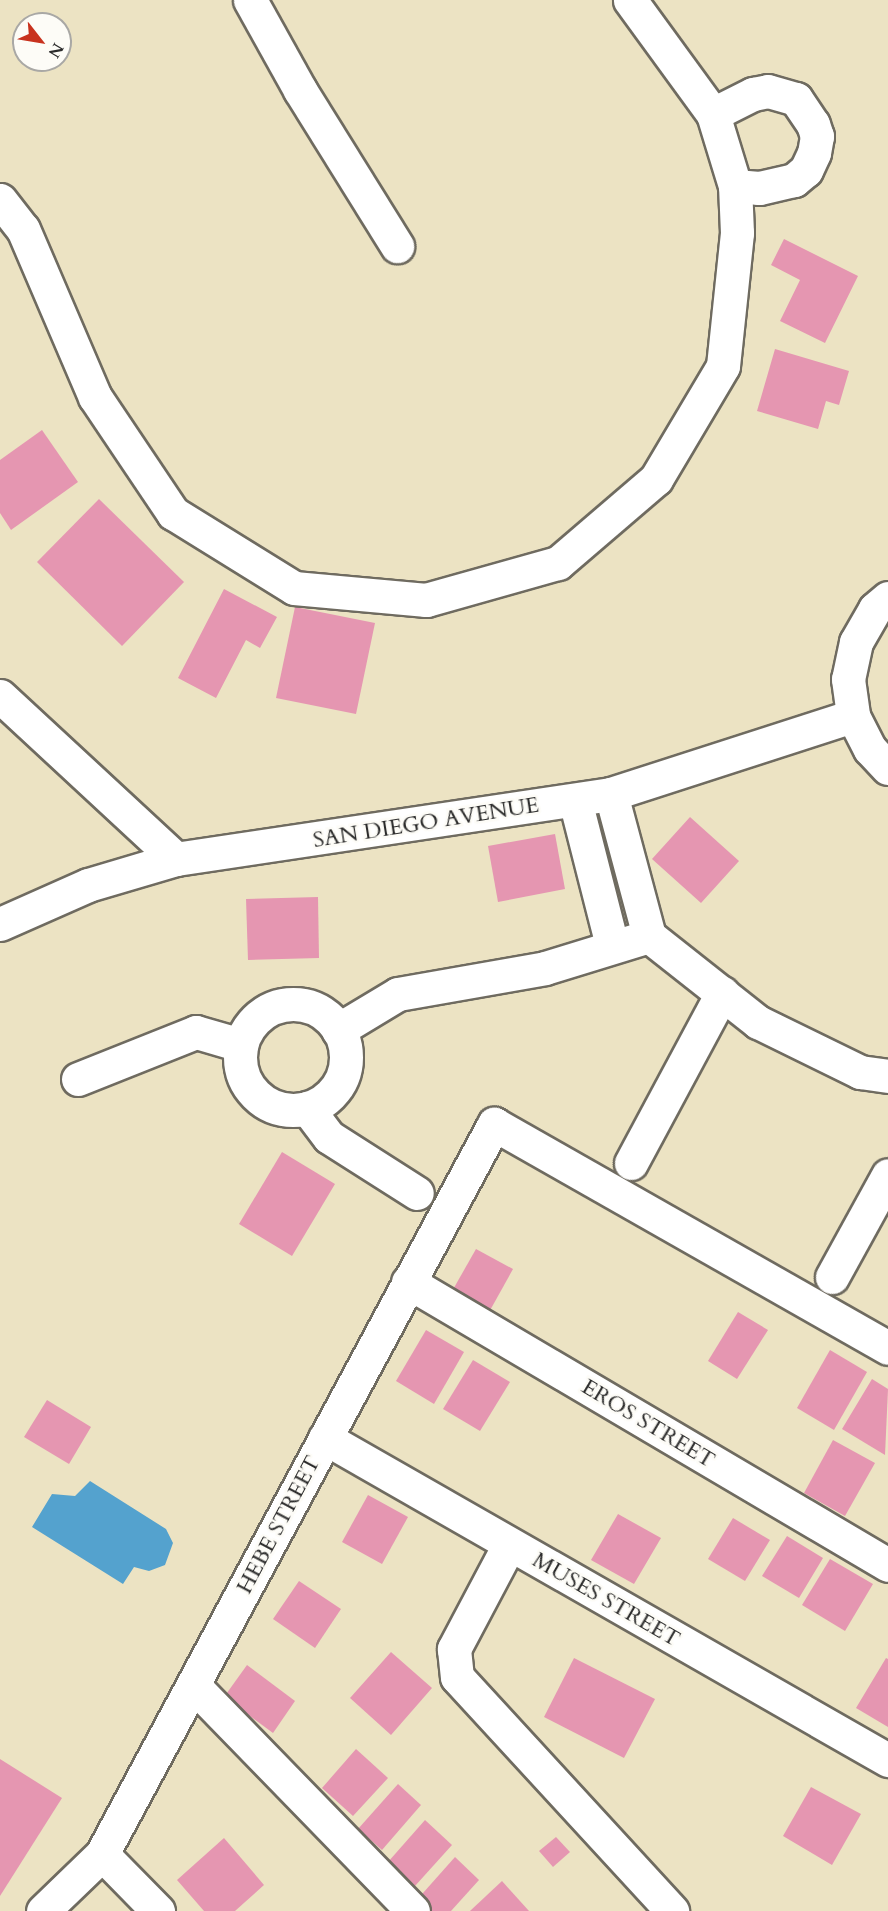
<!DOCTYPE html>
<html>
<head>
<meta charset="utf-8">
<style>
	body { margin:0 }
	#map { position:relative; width:888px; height:1911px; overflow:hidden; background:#ece3c3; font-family:Cardo,serif }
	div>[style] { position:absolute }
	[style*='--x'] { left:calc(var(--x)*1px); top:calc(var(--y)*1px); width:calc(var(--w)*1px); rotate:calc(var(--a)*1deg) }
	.water>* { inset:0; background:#54a2ce }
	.building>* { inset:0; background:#e596b1 }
	.roads { filter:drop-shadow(2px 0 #6f6b60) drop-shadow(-2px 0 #6f6b60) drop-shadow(0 2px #6f6b60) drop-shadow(0 -2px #6f6b60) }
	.minor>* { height:33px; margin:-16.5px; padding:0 16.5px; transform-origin:16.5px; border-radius:16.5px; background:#fff }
	.minor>.ring { margin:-16.5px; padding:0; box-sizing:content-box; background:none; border:33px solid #fff; border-radius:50% }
	span { translate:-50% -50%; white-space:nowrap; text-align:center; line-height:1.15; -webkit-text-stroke:5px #fdfcf7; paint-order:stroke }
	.street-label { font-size:22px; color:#2b2b2b }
	.north { position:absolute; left:12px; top:12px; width:60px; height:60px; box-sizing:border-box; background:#fdfcf7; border:2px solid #a9a8a5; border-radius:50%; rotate:121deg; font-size:16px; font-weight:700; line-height:24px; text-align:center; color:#2b2b2b }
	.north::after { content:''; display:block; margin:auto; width:21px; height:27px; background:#c8321e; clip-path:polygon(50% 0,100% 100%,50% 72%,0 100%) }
</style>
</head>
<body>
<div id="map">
	<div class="water">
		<i style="clip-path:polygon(90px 1481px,166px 1529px,173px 1543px,165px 1565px,149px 1571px,134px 1567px,123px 1584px,32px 1527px,52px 1494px,75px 1496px)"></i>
	</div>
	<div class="building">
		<i style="clip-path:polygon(784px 239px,858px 276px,825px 343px,780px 321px,800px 280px,771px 265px)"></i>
		<i style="clip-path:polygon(775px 349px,849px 371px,839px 405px,826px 401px,818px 429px,757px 411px)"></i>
		<i style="clip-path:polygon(42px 430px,78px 482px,11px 530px,0 513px,0 460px)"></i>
		<i style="clip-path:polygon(99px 499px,184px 582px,122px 646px,37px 562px)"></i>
		<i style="clip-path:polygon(224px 589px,277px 617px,260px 648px,246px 640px,216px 698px,178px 678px)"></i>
		<i style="clip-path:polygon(295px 607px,375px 623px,356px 714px,276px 698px)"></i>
		<i style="clip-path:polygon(690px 817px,739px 861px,701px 903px,652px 859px)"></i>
		<i style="clip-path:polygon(555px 834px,565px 889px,498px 902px,488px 846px)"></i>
		<i style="clip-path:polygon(318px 897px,319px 958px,248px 960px,246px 899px)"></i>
		<i style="clip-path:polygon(282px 1152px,335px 1184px,292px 1256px,239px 1224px)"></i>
		<i style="clip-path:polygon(476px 1249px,513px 1269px,488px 1314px,451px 1293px)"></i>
		<i style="clip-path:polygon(738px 1312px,768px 1330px,737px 1379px,708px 1361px)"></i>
		<i style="clip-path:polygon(426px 1330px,464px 1352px,434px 1404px,396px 1381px)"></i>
		<i style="clip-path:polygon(830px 1350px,867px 1372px,834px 1430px,797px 1408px)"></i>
		<i style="clip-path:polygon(473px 1360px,510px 1382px,480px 1431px,443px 1409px)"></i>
		<i style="clip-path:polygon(872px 1379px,888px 1389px,885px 1455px,842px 1429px)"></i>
		<i style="clip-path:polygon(47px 1400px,91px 1427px,69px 1464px,24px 1437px)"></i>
		<i style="clip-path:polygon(833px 1440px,875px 1463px,845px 1516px,804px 1493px)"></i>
		<i style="clip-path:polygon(368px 1495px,408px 1517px,382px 1564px,342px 1542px)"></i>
		<i style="clip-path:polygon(618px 1514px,661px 1538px,634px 1584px,591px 1560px)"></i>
		<i style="clip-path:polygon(733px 1518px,770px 1540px,745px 1581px,708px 1559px)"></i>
		<i style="clip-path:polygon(787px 1536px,823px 1558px,799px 1598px,762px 1576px)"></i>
		<i style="clip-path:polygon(830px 1559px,873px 1584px,845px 1631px,802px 1605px)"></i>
		<i style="clip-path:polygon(299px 1581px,341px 1609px,315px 1648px,273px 1619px)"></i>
		<i style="clip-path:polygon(391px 1652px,432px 1688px,391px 1735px,350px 1698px)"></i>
		<i style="clip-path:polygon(574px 1658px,655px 1699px,624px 1758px,544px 1717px)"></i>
		<i style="clip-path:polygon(886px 1658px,888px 1659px,888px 1727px,856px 1708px)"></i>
		<i style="clip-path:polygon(247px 1665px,295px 1701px,273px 1733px,224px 1697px)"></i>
		<i style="clip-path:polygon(356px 1749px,388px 1778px,353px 1816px,322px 1788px)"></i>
		<i style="clip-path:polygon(0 1759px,62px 1798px,0 1896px)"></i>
		<i style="clip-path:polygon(398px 1784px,421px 1805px,382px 1850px,358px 1829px)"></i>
		<i style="clip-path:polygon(811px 1787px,861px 1814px,832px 1865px,783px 1836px)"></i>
		<i style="clip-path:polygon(425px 1820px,452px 1845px,415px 1886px,388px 1862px)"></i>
		<i style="clip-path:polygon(556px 1837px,570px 1852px,553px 1867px,539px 1851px)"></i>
		<i style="clip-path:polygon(224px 1838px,264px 1885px,235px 1911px,204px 1911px,177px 1880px)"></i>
		<i style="clip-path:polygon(455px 1857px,479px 1880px,451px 1911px,424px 1911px,415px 1902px)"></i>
		<i style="clip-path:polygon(502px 1881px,529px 1911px,470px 1911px)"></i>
	</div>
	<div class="roads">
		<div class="minor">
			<i style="--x:250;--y:0;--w:103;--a:60.9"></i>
			<i style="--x:300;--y:90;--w:184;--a:58.1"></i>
			<i style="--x:713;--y:114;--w:45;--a:-26.6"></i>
			<i style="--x:753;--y:94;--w:15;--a:-11"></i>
			<i style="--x:768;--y:91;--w:29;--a:16"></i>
			<i style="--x:796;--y:99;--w:30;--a:56"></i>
			<i style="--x:813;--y:124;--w:13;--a:72"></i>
			<i style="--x:817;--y:136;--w:17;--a:100"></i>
			<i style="--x:814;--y:153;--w:19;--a:115"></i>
			<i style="--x:806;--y:170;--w:16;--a:140"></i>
			<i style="--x:794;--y:180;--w:36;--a:167"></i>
			<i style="--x:759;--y:188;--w:24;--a:-175"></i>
			<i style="--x:0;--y:200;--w:37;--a:52"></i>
			<i style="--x:23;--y:229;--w:183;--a:66.8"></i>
			<i style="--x:95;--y:397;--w:140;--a:56.1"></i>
			<i style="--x:173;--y:513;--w:142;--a:31.8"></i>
			<i style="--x:294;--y:588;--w:133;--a:5.2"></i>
			<i style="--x:426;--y:600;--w:137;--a:-15.7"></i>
			<i style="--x:558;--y:563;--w:129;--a:-40.6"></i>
			<i style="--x:656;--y:479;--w:131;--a:-59.3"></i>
			<i style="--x:723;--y:366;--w:134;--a:-84"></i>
			<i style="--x:737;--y:233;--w:47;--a:-92.4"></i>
			<i style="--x:735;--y:186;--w:75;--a:-107"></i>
			<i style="--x:713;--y:114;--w:141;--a:-126.1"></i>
			<i style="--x:888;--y:598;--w:17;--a:140"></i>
			<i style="--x:875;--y:609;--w:38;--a:120"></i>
			<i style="--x:856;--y:642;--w:38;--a:102"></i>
			<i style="--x:848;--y:679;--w:37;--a:82"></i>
			<i style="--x:853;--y:716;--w:37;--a:63"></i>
			<i style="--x:870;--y:749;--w:26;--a:47"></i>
			<i style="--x:0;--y:696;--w:240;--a:42.8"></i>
			<i style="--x:611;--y:794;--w:147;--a:75"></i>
			<i style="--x:575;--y:800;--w:150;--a:75.7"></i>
			<i style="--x:0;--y:924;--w:96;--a:-23.9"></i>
			<i style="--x:88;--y:885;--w:92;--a:-16.5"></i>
			<i style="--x:176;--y:859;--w:440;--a:-8.5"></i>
			<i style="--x:611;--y:794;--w:254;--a:-17.9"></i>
			<i style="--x:649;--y:936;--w:139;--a:38.3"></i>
			<i style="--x:758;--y:1022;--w:114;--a:26.1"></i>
			<i style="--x:860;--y:1072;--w:28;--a:8"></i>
			<i class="ring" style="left:240px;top:1004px;width:73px;height:73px"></i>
			<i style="--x:338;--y:1030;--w:70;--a:-31"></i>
			<i style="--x:398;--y:994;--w:149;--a:-10"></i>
			<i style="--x:545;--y:968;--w:109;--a:-17.1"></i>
			<i style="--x:78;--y:1079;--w:127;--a:-21.7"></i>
			<i style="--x:196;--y:1032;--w:47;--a:16.1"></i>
			<i style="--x:307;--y:1108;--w:36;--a:53"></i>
			<i style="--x:329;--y:1137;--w:104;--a:32.5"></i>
			<i style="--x:631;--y:1163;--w:193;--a:-61.8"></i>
			<i style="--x:832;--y:1277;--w:116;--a:-61.2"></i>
			<i style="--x:408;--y:1282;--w:557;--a:30.52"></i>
			<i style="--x:325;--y:1438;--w:649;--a:29.77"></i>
			<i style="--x:509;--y:1545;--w:118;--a:117.9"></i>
			<i style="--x:454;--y:1649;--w:28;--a:84"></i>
			<i style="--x:457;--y:1677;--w:318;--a:47.4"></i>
			<i style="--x:194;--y:1686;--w:314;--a:45.8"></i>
			<i style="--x:102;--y:1854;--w:80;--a:45.5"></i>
			<i style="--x:43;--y:1911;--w:82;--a:-44"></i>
			<i style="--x:102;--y:1854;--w:829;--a:-61.76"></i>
			<i style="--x:494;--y:1124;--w:453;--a:29.6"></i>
		</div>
	</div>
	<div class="street-label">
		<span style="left:426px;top:823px;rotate:-9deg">SAN DIEGO AVENUE</span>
		<span style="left:648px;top:1424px;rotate:31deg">EROS STREET</span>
		<span style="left:279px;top:1525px;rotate:-62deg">HEBE STREET</span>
		<span style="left:606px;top:1600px;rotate:30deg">MUSES STREET</span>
	</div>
	<div class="north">N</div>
</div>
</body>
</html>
